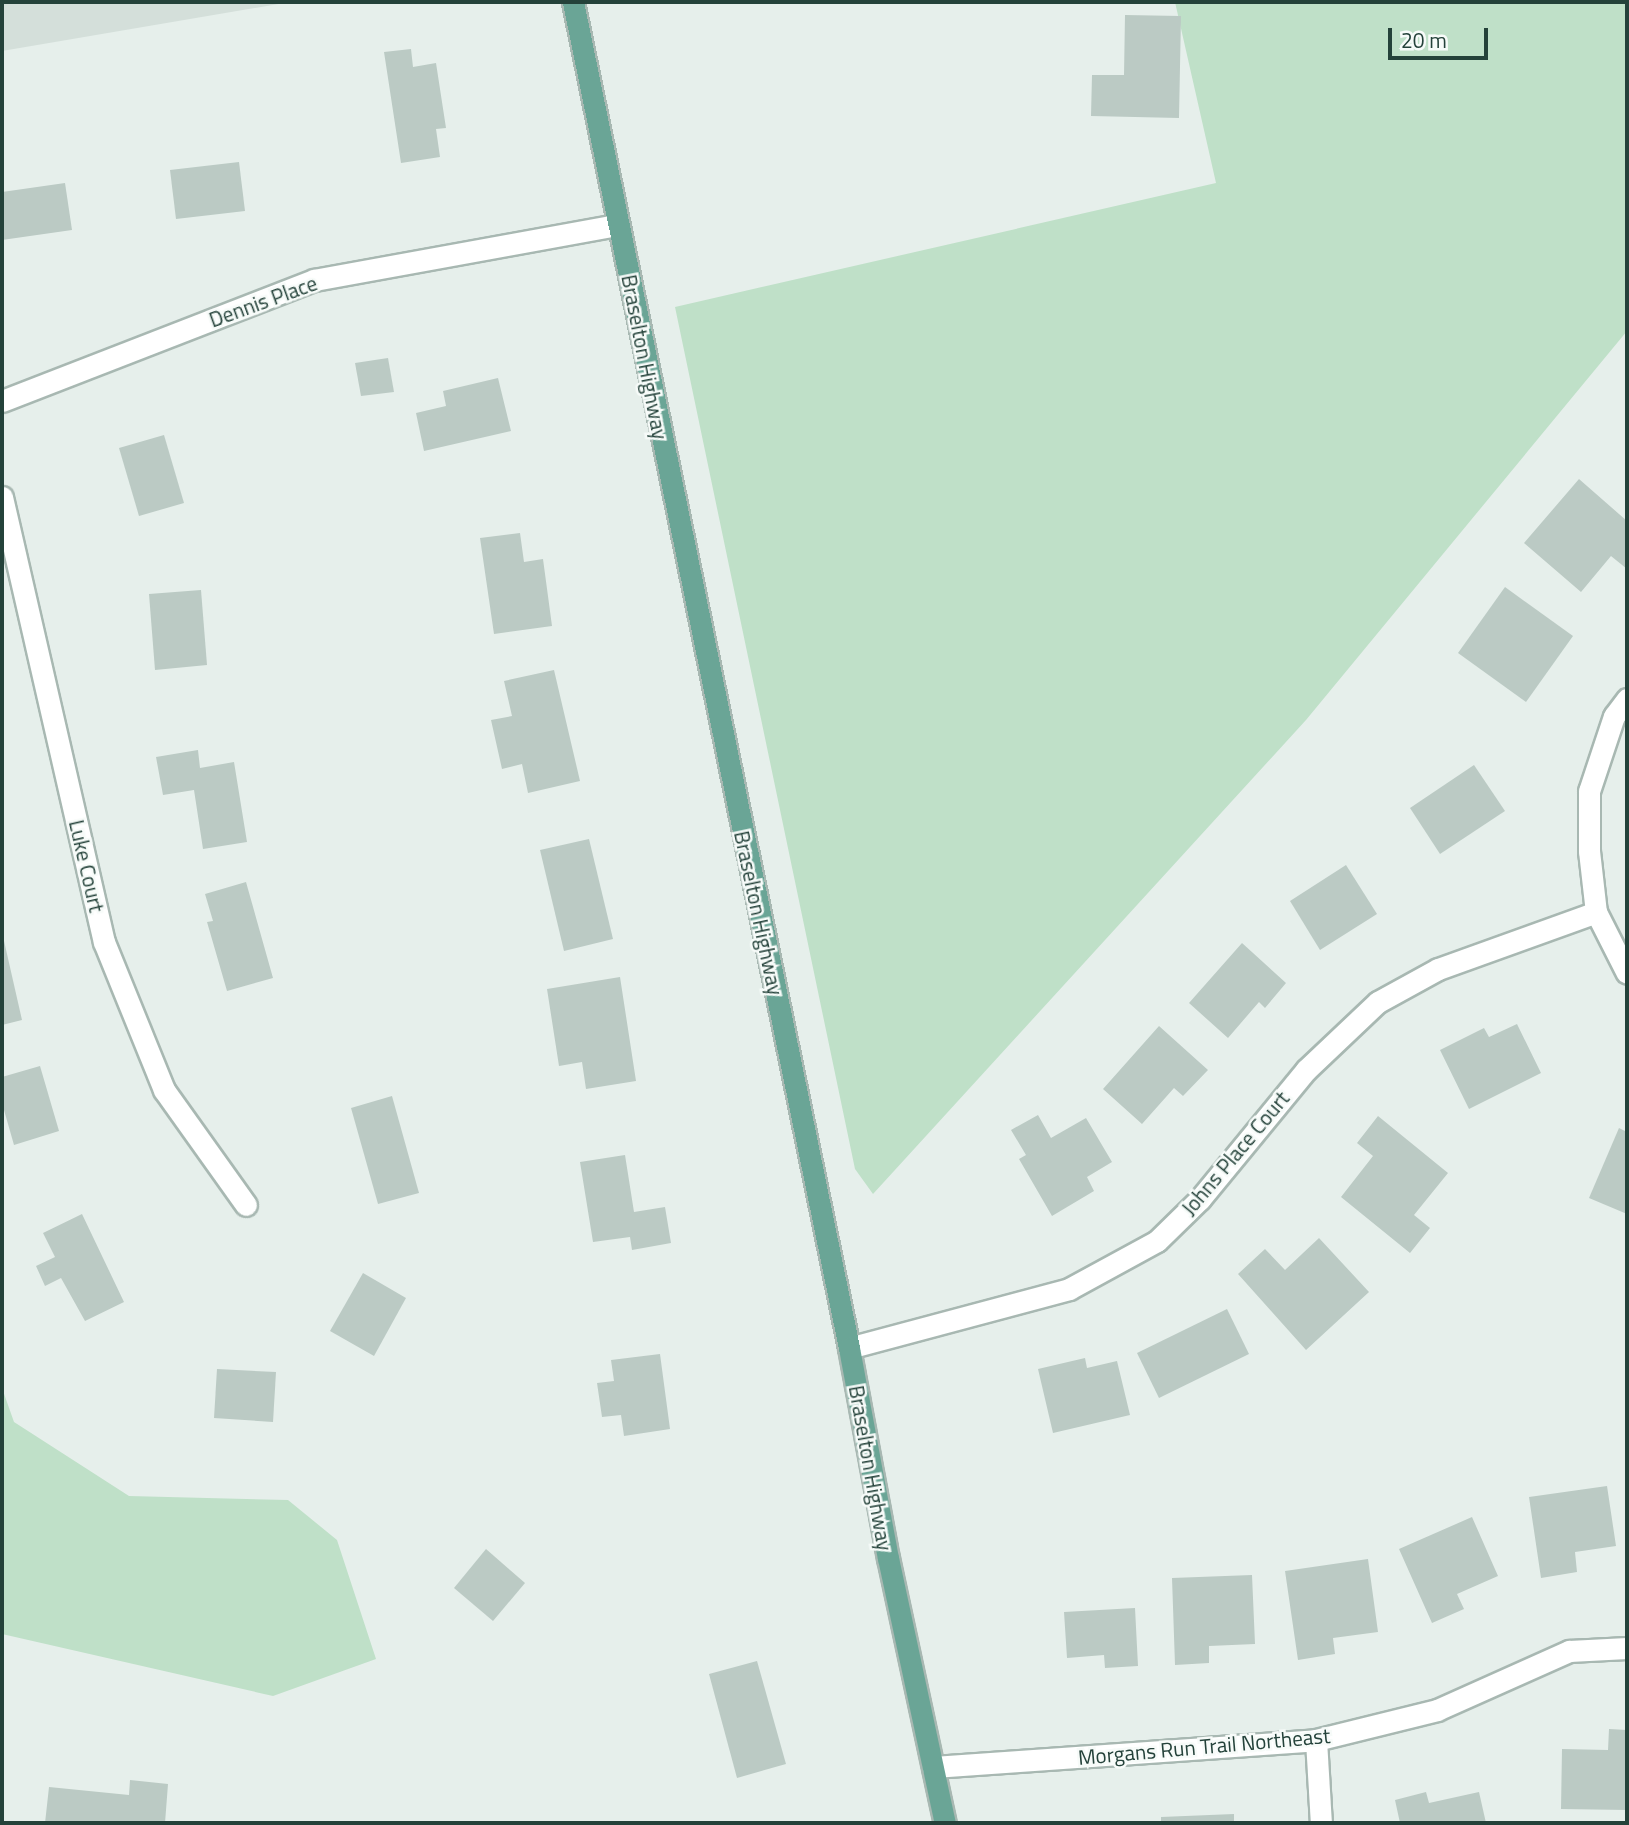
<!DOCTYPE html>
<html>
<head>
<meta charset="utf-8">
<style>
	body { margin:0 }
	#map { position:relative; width:1629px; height:1825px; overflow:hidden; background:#e6efeb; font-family:"Titillium Web",sans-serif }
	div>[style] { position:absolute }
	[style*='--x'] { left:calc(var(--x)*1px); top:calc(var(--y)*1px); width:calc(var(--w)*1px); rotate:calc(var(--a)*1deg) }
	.built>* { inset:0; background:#d4dfda }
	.green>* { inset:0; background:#bfe0c8 }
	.building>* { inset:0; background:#bbcac4 }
	.roads { filter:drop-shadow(2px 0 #a8b8b2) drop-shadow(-2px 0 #a8b8b2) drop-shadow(0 2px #a8b8b2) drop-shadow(0 -2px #a8b8b2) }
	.minor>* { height:21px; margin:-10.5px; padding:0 10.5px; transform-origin:10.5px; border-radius:10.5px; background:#fff }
	.major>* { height:21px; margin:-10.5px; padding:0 10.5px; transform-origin:10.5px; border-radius:10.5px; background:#6aa596 }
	span { translate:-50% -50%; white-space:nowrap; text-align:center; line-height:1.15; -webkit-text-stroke:5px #f7fbf9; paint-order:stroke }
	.street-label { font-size:21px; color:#24423a }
	.frame { position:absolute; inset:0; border:4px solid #24423a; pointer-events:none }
	.scale { position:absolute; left:1388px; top:28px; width:100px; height:32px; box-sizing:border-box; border:4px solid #24423a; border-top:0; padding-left:9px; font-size:21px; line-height:24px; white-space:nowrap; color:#24423a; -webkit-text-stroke:5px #f7fbf9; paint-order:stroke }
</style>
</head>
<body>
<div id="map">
	<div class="built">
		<i style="clip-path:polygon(2px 2px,290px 2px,2px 51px)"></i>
	</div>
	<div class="green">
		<i style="clip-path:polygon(1175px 2px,1627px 2px,1627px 331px,1306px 720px,873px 1194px,855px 1169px,675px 307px,1216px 183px)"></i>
		<i style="clip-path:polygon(2px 1388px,14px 1422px,129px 1496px,288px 1500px,337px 1540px,376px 1659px,273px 1696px,2px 1634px)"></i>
	</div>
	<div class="building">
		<i style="clip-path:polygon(1125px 15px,1181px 16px,1179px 118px,1091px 116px,1092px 75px,1124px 75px)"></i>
		<i style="clip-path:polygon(411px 49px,413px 67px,436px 63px,446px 128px,436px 129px,440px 157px,401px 163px,384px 52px)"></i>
		<i style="clip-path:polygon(239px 162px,245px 211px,176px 219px,170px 170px)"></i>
		<i style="clip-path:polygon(65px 183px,72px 230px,2px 240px,2px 192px)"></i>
		<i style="clip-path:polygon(388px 358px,394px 392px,361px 396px,355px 363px)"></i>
		<i style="clip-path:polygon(498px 378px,511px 431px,424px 451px,416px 413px,446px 406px,443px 391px)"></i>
		<i style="clip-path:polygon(164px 435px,184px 503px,139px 516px,119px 448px)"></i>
		<i style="clip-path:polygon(1579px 479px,1627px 521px,1627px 569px,1611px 556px,1581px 592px,1524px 543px)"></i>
		<i style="clip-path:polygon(520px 533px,524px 562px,543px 559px,552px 626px,494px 634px,480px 538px)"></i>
		<i style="clip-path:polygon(1505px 587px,1573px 636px,1526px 702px,1458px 653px)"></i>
		<i style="clip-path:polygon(201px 590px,207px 665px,155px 670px,149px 594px)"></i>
		<i style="clip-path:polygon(554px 670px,580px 781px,528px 793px,522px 764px,502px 769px,491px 720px,512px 716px,504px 681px)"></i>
		<i style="clip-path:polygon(198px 750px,200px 768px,234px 762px,247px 842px,203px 849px,194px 790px,163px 795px,156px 757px)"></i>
		<i style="clip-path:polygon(1474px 765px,1505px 811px,1440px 854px,1410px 808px)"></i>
		<i style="clip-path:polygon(589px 839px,613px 939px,564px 951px,540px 850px)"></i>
		<i style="clip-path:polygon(1346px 865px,1377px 914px,1320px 950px,1290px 901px)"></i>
		<i style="clip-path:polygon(246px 882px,273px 978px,227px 991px,207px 922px,213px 921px,205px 894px)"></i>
		<i style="clip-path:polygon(2px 932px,22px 1020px,2px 1025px)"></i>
		<i style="clip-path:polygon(1242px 943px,1286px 983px,1265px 1008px,1259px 1002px,1228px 1038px,1189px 1003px)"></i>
		<i style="clip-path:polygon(620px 977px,636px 1081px,586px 1089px,582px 1062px,559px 1066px,547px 989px)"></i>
		<i style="clip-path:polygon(1517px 1024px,1541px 1073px,1469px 1109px,1440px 1050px,1484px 1028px,1489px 1037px)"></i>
		<i style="clip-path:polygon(1159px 1026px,1208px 1070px,1183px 1096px,1174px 1088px,1142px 1124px,1103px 1089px)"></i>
		<i style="clip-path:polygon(40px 1066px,59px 1131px,14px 1145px,2px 1103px,2px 1077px)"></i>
		<i style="clip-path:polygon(392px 1096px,419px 1193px,378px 1204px,351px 1108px)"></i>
		<i style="clip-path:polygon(1038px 1115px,1051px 1138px,1086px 1118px,1112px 1162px,1087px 1177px,1094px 1191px,1052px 1216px,1019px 1159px,1026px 1155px,1011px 1130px)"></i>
		<i style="clip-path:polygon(1378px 1116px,1448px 1173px,1414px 1215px,1430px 1228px,1410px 1253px,1341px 1197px,1373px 1156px,1357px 1143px)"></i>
		<i style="clip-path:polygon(1619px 1128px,1627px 1132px,1627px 1214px,1589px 1198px)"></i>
		<i style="clip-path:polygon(625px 1155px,634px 1212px,665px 1207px,671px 1243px,632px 1250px,630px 1237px,593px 1242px,580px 1162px)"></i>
		<i style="clip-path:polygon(82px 1214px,124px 1302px,85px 1321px,61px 1278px,45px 1286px,36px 1266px,55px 1257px,43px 1233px)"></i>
		<i style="clip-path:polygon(1319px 1238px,1369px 1292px,1306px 1350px,1238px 1274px,1265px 1249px,1285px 1270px)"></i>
		<i style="clip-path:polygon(363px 1273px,406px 1298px,374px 1356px,330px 1331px)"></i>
		<i style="clip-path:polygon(1227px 1309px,1249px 1354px,1159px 1398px,1137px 1353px)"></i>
		<i style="clip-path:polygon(660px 1354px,670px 1429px,624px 1436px,621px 1415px,602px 1417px,597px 1383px,614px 1381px,611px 1360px)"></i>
		<i style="clip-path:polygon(1085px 1358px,1087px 1368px,1117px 1361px,1130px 1415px,1053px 1433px,1038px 1369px)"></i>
		<i style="clip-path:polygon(217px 1369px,276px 1372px,273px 1422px,214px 1418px)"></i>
		<i style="clip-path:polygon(1607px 1486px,1616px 1546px,1575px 1552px,1577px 1572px,1541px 1578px,1529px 1497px)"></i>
		<i style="clip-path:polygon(1472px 1517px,1498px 1576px,1457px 1594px,1464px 1609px,1432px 1623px,1399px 1549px)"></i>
		<i style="clip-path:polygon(486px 1549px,525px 1583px,493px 1621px,454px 1588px)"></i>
		<i style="clip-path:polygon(1368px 1559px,1378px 1632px,1333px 1638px,1335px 1654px,1298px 1660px,1285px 1571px)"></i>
		<i style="clip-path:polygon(1252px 1575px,1255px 1644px,1209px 1646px,1209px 1663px,1175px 1665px,1172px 1578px)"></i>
		<i style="clip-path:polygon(1135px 1608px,1138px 1666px,1105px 1668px,1104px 1655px,1067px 1658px,1064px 1612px)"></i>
		<i style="clip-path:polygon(757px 1661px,786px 1764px,737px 1778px,709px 1674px)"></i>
		<i style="clip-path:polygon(1609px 1729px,1627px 1730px,1627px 1810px,1561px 1809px,1562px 1749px,1608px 1750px)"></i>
		<i style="clip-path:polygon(130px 1780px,168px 1784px,165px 1823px,45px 1823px,49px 1787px,129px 1795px)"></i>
		<i style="clip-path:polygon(1426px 1792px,1429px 1803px,1479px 1792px,1486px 1823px,1400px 1823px,1395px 1800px)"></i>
		<i style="clip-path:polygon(1234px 1814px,1234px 1823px,1161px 1823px,1161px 1817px)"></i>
	</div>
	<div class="roads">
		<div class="minor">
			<i style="--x:2;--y:401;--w:335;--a:-21.2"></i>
			<i style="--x:314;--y:280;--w:309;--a:-10.3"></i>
			<i style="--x:2;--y:497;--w:457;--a:77.1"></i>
			<i style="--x:104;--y:942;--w:160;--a:67.9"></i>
			<i style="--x:164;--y:1090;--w:141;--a:54.5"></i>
			<i style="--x:1627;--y:699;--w:21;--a:127"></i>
			<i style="--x:1614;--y:716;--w:79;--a:108.4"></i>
			<i style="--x:1589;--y:791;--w:60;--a:90"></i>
			<i style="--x:1589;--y:851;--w:61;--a:83.5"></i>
			<i style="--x:1596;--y:912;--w:68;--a:63.1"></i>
			<i style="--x:849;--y:1348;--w:228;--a:-15"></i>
			<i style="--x:1069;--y:1289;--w:100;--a:-28.6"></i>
			<i style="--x:1157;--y:1241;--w:60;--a:-44.3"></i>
			<i style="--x:1200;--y:1199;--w:167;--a:-50.6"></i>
			<i style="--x:1306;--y:1070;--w:99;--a:-43.4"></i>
			<i style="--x:1378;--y:1002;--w:68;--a:-28.8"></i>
			<i style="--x:1438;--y:969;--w:168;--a:-19.8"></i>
			<i style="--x:1316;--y:1740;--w:83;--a:86.6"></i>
			<i style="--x:933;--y:1767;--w:384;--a:-4"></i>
			<i style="--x:1316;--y:1740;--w:125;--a:-13.9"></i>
			<i style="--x:1437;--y:1710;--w:145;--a:-24.1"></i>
			<i style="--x:1569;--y:1651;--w:58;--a:-3"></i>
		</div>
		<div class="major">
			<i style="--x:573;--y:2;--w:1374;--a:78.41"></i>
			<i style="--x:849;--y:1348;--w:214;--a:79.5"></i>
			<i style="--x:888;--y:1558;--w:271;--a:77.9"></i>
		</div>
	</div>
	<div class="street-label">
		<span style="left:263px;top:301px;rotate:-20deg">Dennis Place</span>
		<span style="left:645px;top:357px;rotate:79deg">Braselton Highway</span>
		<span style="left:87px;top:866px;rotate:77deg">Luke Court</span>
		<span style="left:759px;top:913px;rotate:78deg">Braselton Highway</span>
		<span style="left:1235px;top:1153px;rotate:-50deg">Johns Place Court</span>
		<span style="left:871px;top:1468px;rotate:80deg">Braselton Highway</span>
		<span style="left:1204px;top:1746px;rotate:-5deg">Morgans Run Trail Northeast</span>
	</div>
	<div class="frame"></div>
	<div class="scale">20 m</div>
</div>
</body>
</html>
